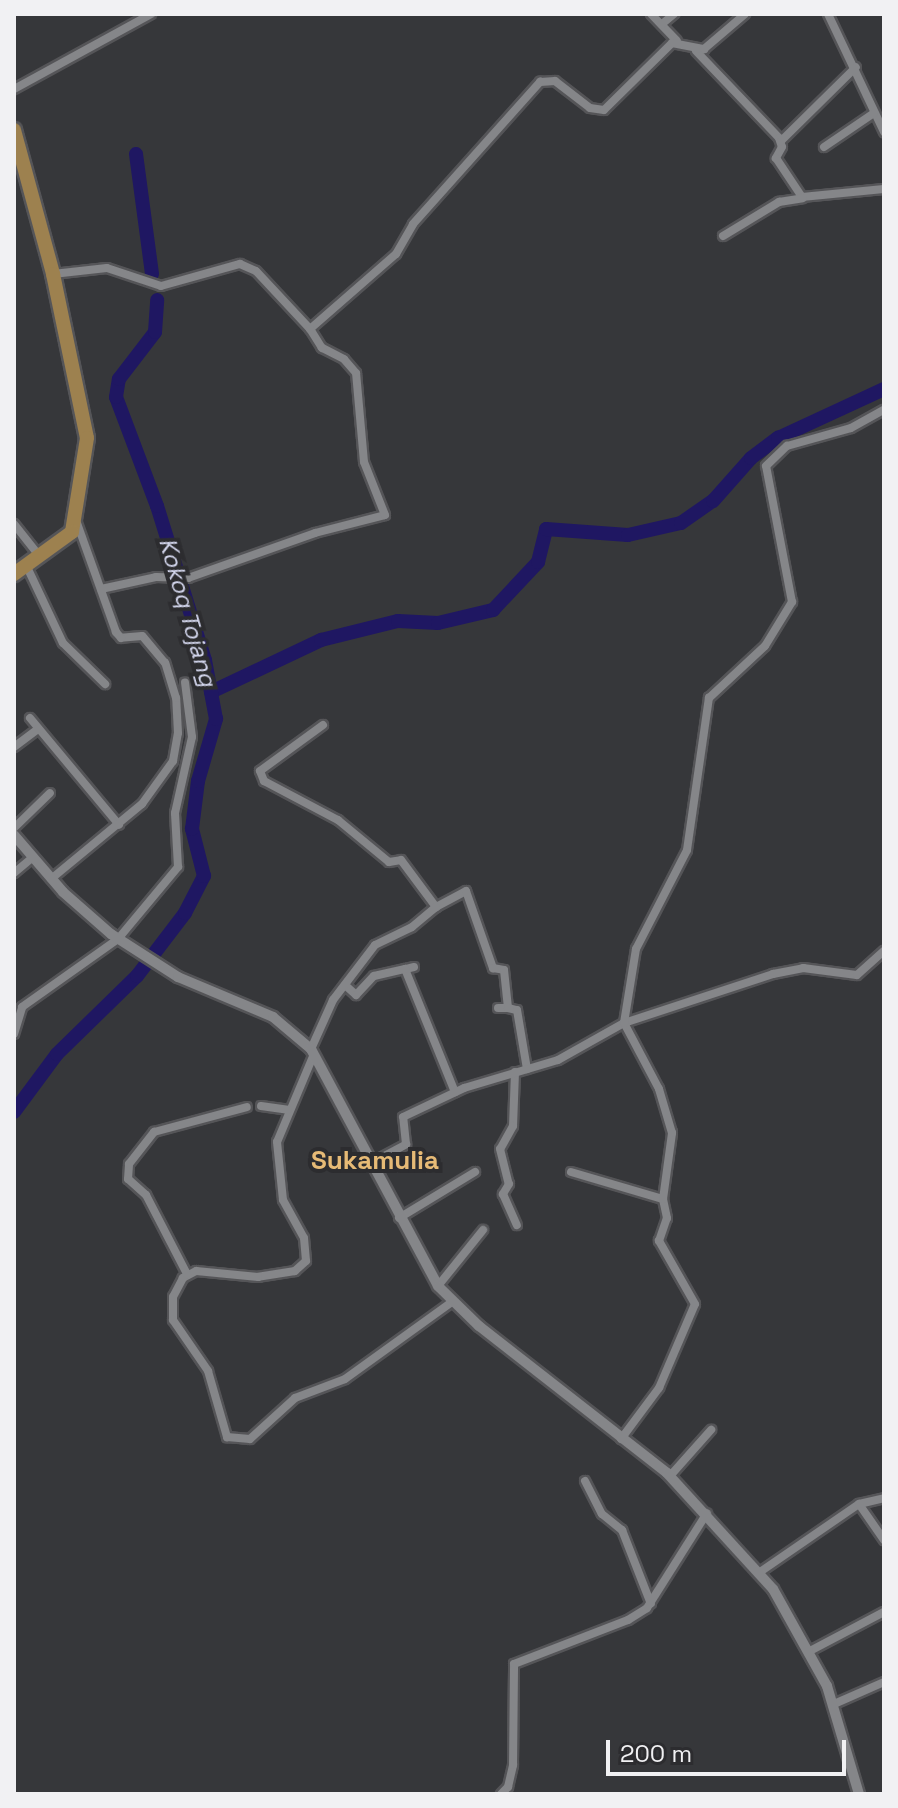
<!DOCTYPE html>
<html>
<head>
<meta charset="utf-8">
<style>
	body { margin:0 }
	#map { position:relative; width:898px; height:1808px; overflow:hidden; background:#36373a; font-family:"Space Grotesk",sans-serif }
	div>[style] { position:absolute }
	[style*='--x'] { left:calc(var(--x)*1px); top:calc(var(--y)*1px); width:calc(var(--w)*1px); rotate:calc(var(--a)*1deg) }
	.river>* { height:14px; margin:-7px; padding:0 7px; transform-origin:7px; border-radius:7px; background:#1f1762 }
	.roads { filter:drop-shadow(2px 0 #555558) drop-shadow(-2px 0 #555558) drop-shadow(0 2px #555558) drop-shadow(0 -2px #555558) }
	.minor>* { height:8px; margin:-4px; padding:0 4px; transform-origin:4px; border-radius:4px; background:#858689 }
	.tertiary>* { height:10px; margin:-5px; padding:0 5px; transform-origin:5px; border-radius:5px; background:#858689 }
	.primary>* { height:14px; margin:-7px; padding:0 7px; transform-origin:7px; border-radius:7px; background:#9d814f }
	span { translate:-50% -50%; white-space:nowrap; text-align:center; line-height:1.15; -webkit-text-stroke:8px #2c2c2f; paint-order:stroke }
	.water-label { font-size:24px; color:#d4d7ee; font-style:italic }
	.quarter-label { font-size:26px; color:#e6ba76; font-weight:700 }
	.frame { position:absolute; inset:0; border:16px solid #f1f1f3; pointer-events:none }
	.scale { position:absolute; left:606px; top:1740px; width:240px; height:36px; box-sizing:border-box; border:4px solid #f1f1f3; border-top:0; padding-left:10px; font-size:24px; line-height:28px; white-space:nowrap; color:#f1f1f3; -webkit-text-stroke:6px #2c2c2f; paint-order:stroke }
</style>
</head>
<body>
<div id="map">
	<div class="river">
		<i style="--x:136;--y:154;--w:121;--a:82.4"></i>
		<i style="--x:211;--y:692;--w:122;--a:-25.3"></i>
		<i style="--x:321;--y:640;--w:79;--a:-13.9"></i>
		<i style="--x:398;--y:621;--w:40;--a:2.9"></i>
		<i style="--x:438;--y:623;--w:57;--a:-13.3"></i>
		<i style="--x:493;--y:610;--w:66;--a:-46.8"></i>
		<i style="--x:538;--y:562;--w:34;--a:-76"></i>
		<i style="--x:546;--y:529;--w:82;--a:4.2"></i>
		<i style="--x:628;--y:535;--w:54;--a:-12.8"></i>
		<i style="--x:681;--y:523;--w:39;--a:-35"></i>
		<i style="--x:713;--y:501;--w:57;--a:-48.5"></i>
		<i style="--x:751;--y:458;--w:34;--a:-37"></i>
		<i style="--x:778;--y:438;--w:117;--a:-24.8"></i>
		<i style="--x:14;--y:1112;--w:72;--a:-53.4"></i>
		<i style="--x:57;--y:1054;--w:112;--a:-44.3"></i>
		<i style="--x:137;--y:976;--w:79;--a:-52.7"></i>
		<i style="--x:185;--y:913;--w:42;--a:-62.8"></i>
		<i style="--x:204;--y:876;--w:49;--a:-104.3"></i>
		<i style="--x:192;--y:829;--w:48;--a:-82.9"></i>
		<i style="--x:198;--y:781;--w:65;--a:-73.8"></i>
		<i style="--x:216;--y:719;--w:60;--a:-100.6"></i>
		<i style="--x:205;--y:660;--w:161;--a:-107.3"></i>
		<i style="--x:157;--y:506;--w:116;--a:-110.6"></i>
		<i style="--x:116;--y:397;--w:18;--a:-81"></i>
		<i style="--x:119;--y:379;--w:59;--a:-52.5"></i>
		<i style="--x:155;--y:332;--w:32;--a:-86"></i>
	</div>
	<div class="roads">
		<div class="minor">
			<i style="--x:651;--y:14;--w:37;--a:46"></i>
			<i style="--x:828;--y:14;--w:131;--a:64.6"></i>
			<i style="--x:662;--y:24;--w:16;--a:-40"></i>
			<i style="--x:696;--y:51;--w:120;--a:46.3"></i>
			<i style="--x:779;--y:138;--w:9;--a:72"></i>
			<i style="--x:782;--y:147;--w:13;--a:119"></i>
			<i style="--x:776;--y:158;--w:47;--a:56.3"></i>
			<i style="--x:802;--y:197;--w:82;--a:-5.6"></i>
			<i style="--x:14;--y:89;--w:156;--a:-28.7"></i>
			<i style="--x:781;--y:141;--w:105;--a:-44.6"></i>
			<i style="--x:824;--y:147;--w:60;--a:-34.2"></i>
			<i style="--x:723;--y:236;--w:66;--a:-31.3"></i>
			<i style="--x:779;--y:202;--w:24;--a:-9"></i>
			<i style="--x:53;--y:274;--w:54;--a:-6.3"></i>
			<i style="--x:107;--y:268;--w:57;--a:18.4"></i>
			<i style="--x:161;--y:286;--w:82;--a:-15.6"></i>
			<i style="--x:240;--y:264;--w:17;--a:24"></i>
			<i style="--x:256;--y:271;--w:79;--a:47"></i>
			<i style="--x:310;--y:329;--w:114;--a:-41.1"></i>
			<i style="--x:396;--y:254;--w:34;--a:-60"></i>
			<i style="--x:413;--y:224;--w:191;--a:-48.2"></i>
			<i style="--x:540;--y:82;--w:15;--a:-4"></i>
			<i style="--x:555;--y:81;--w:44;--a:37.6"></i>
			<i style="--x:590;--y:108;--w:14;--a:8"></i>
			<i style="--x:604;--y:110;--w:95;--a:-44.6"></i>
			<i style="--x:672;--y:43;--w:33;--a:11"></i>
			<i style="--x:704;--y:49;--w:54;--a:-40.5"></i>
			<i style="--x:14;--y:524;--w:43;--a:51.5"></i>
			<i style="--x:27;--y:567;--w:84;--a:64.7"></i>
			<i style="--x:63;--y:643;--w:59;--a:44.3"></i>
			<i style="--x:101;--y:589;--w:56;--a:-12.3"></i>
			<i style="--x:156;--y:577;--w:32;--a:2"></i>
			<i style="--x:188;--y:578;--w:135;--a:-19.5"></i>
			<i style="--x:315;--y:533;--w:72;--a:-14.4"></i>
			<i style="--x:385;--y:515;--w:57;--a:-111.6"></i>
			<i style="--x:364;--y:462;--w:89;--a:-95.1"></i>
			<i style="--x:356;--y:373;--w:18;--a:-131"></i>
			<i style="--x:344;--y:359;--w:25;--a:-153"></i>
			<i style="--x:322;--y:348;--w:22;--a:-122"></i>
			<i style="--x:30;--y:718;--w:139;--a:50.2"></i>
			<i style="--x:323;--y:725;--w:78;--a:143.9"></i>
			<i style="--x:260;--y:771;--w:11;--a:68"></i>
			<i style="--x:264;--y:781;--w:84;--a:27.8"></i>
			<i style="--x:338;--y:820;--w:66;--a:39.5"></i>
			<i style="--x:389;--y:862;--w:12;--a:-9"></i>
			<i style="--x:401;--y:860;--w:59;--a:53.3"></i>
			<i style="--x:436;--y:907;--w:34;--a:-28"></i>
			<i style="--x:466;--y:891;--w:82;--a:70.7"></i>
			<i style="--x:493;--y:968;--w:11;--a:10"></i>
			<i style="--x:504;--y:970;--w:38;--a:84"></i>
			<i style="--x:508;--y:1008;--w:10;--a:180"></i>
			<i style="--x:14;--y:747;--w:30;--a:-37"></i>
			<i style="--x:14;--y:828;--w:50;--a:-44.2"></i>
			<i style="--x:14;--y:873;--w:23;--a:-40"></i>
			<i style="--x:51;--y:879;--w:118;--a:-39.5"></i>
			<i style="--x:142;--y:804;--w:53;--a:-54.2"></i>
			<i style="--x:173;--y:761;--w:28;--a:-80"></i>
			<i style="--x:178;--y:733;--w:35;--a:-93"></i>
			<i style="--x:176;--y:698;--w:37;--a:-107"></i>
			<i style="--x:165;--y:663;--w:35;--a:-130"></i>
			<i style="--x:142;--y:636;--w:21;--a:175"></i>
			<i style="--x:121;--y:638;--w:8;--a:-130"></i>
			<i style="--x:116;--y:632;--w:116;--a:-109.7"></i>
			<i style="--x:414;--y:967;--w:9;--a:167"></i>
			<i style="--x:405;--y:969;--w:133;--a:67.9"></i>
			<i style="--x:345;--y:985;--w:15;--a:42"></i>
			<i style="--x:356;--y:995;--w:26;--a:-47"></i>
			<i style="--x:374;--y:976;--w:32;--a:-13"></i>
			<i style="--x:508;--y:1008;--w:9;--a:13"></i>
			<i style="--x:517;--y:1010;--w:60;--a:80.4"></i>
			<i style="--x:14;--y:1034;--w:28;--a:-73"></i>
			<i style="--x:22;--y:1007;--w:118;--a:-35.3"></i>
			<i style="--x:118;--y:939;--w:94;--a:-50.2"></i>
			<i style="--x:178;--y:867;--w:54;--a:-93.2"></i>
			<i style="--x:175;--y:813;--w:78;--a:-77.4"></i>
			<i style="--x:192;--y:737;--w:55;--a:-97.3"></i>
			<i style="--x:311;--y:1049;--w:54;--a:-65.8"></i>
			<i style="--x:333;--y:1000;--w:69;--a:-52.6"></i>
			<i style="--x:375;--y:945;--w:41;--a:-25.9"></i>
			<i style="--x:412;--y:927;--w:31;--a:-40"></i>
			<i style="--x:314;--y:1054;--w:95;--a:112.8"></i>
			<i style="--x:277;--y:1142;--w:58;--a:84.1"></i>
			<i style="--x:283;--y:1200;--w:43;--a:61.1"></i>
			<i style="--x:304;--y:1238;--w:23;--a:85"></i>
			<i style="--x:306;--y:1261;--w:15;--a:138"></i>
			<i style="--x:295;--y:1271;--w:37;--a:171"></i>
			<i style="--x:258;--y:1277;--w:62;--a:-174.5"></i>
			<i style="--x:196;--y:1271;--w:15;--a:152"></i>
			<i style="--x:183;--y:1278;--w:21;--a:118"></i>
			<i style="--x:173;--y:1297;--w:23;--a:90"></i>
			<i style="--x:173;--y:1320;--w:62;--a:55.5"></i>
			<i style="--x:208;--y:1371;--w:69;--a:73.9"></i>
			<i style="--x:227;--y:1437;--w:23;--a:5"></i>
			<i style="--x:250;--y:1439;--w:61;--a:-42.3"></i>
			<i style="--x:295;--y:1398;--w:53;--a:-20.8"></i>
			<i style="--x:345;--y:1379;--w:133;--a:-35.8"></i>
			<i style="--x:515;--y:1072;--w:54;--a:92.1"></i>
			<i style="--x:513;--y:1126;--w:26;--a:119"></i>
			<i style="--x:500;--y:1149;--w:36;--a:76"></i>
			<i style="--x:509;--y:1184;--w:12;--a:121"></i>
			<i style="--x:503;--y:1194;--w:34;--a:66"></i>
			<i style="--x:261;--y:1106;--w:27;--a:8"></i>
			<i style="--x:371;--y:1163;--w:40;--a:-28"></i>
			<i style="--x:406;--y:1144;--w:27;--a:-96"></i>
			<i style="--x:403;--y:1117;--w:68;--a:-25.4"></i>
			<i style="--x:464;--y:1088;--w:98;--a:-16.6"></i>
			<i style="--x:558;--y:1060;--w:76;--a:-29.3"></i>
			<i style="--x:624;--y:1023;--w:157;--a:-18.2"></i>
			<i style="--x:773;--y:974;--w:31;--a:-11"></i>
			<i style="--x:803;--y:968;--w:54;--a:7.4"></i>
			<i style="--x:857;--y:975;--w:36;--a:-42"></i>
			<i style="--x:571;--y:1172;--w:96;--a:16.4"></i>
			<i style="--x:399;--y:1218;--w:89;--a:-31.2"></i>
			<i style="--x:187;--y:1274;--w:89;--a:-117.4"></i>
			<i style="--x:146;--y:1195;--w:24;--a:-138"></i>
			<i style="--x:128;--y:1179;--w:15;--a:-86"></i>
			<i style="--x:129;--y:1164;--w:41;--a:-52"></i>
			<i style="--x:154;--y:1132;--w:96;--a:-15"></i>
			<i style="--x:438;--y:1286;--w:72;--a:-51.2"></i>
			<i style="--x:621;--y:1439;--w:64;--a:-53.3"></i>
			<i style="--x:659;--y:1388;--w:91;--a:-66.8"></i>
			<i style="--x:695;--y:1304;--w:73;--a:-119.7"></i>
			<i style="--x:659;--y:1241;--w:24;--a:-71"></i>
			<i style="--x:667;--y:1218;--w:19;--a:-102"></i>
			<i style="--x:663;--y:1199;--w:67;--a:-82.2"></i>
			<i style="--x:672;--y:1133;--w:46;--a:-106.5"></i>
			<i style="--x:659;--y:1089;--w:75;--a:-117.9"></i>
			<i style="--x:624;--y:1023;--w:75;--a:-80.8"></i>
			<i style="--x:636;--y:949;--w:111;--a:-62.7"></i>
			<i style="--x:687;--y:850;--w:154;--a:-81.8"></i>
			<i style="--x:709;--y:698;--w:76;--a:-42.9"></i>
			<i style="--x:765;--y:646;--w:52;--a:-58.5"></i>
			<i style="--x:792;--y:602;--w:138;--a:-100.8"></i>
			<i style="--x:766;--y:466;--w:29;--a:-44"></i>
			<i style="--x:787;--y:446;--w:66;--a:-15.7"></i>
			<i style="--x:851;--y:428;--w:38;--a:-29"></i>
			<i style="--x:670;--y:1476;--w:62;--a:-48.3"></i>
			<i style="--x:585;--y:1481;--w:37;--a:63"></i>
			<i style="--x:602;--y:1514;--w:26;--a:39"></i>
			<i style="--x:622;--y:1530;--w:79;--a:68.6"></i>
			<i style="--x:859;--y:1504;--w:44;--a:55.2"></i>
			<i style="--x:760;--y:1572;--w:120;--a:-34.5"></i>
			<i style="--x:859;--y:1504;--w:26;--a:-13"></i>
			<i style="--x:808;--y:1652;--w:86;--a:-27.8"></i>
			<i style="--x:834;--y:1704;--w:55;--a:-23.7"></i>
			<i style="--x:501;--y:1794;--w:10;--a:-45"></i>
			<i style="--x:508;--y:1787;--w:23;--a:-77"></i>
			<i style="--x:513;--y:1765;--w:101;--a:-89.4"></i>
			<i style="--x:514;--y:1664;--w:122;--a:-21.1"></i>
			<i style="--x:628;--y:1620;--w:22;--a:-32"></i>
			<i style="--x:647;--y:1608;--w:112;--a:-57.7"></i>
		</div>
		<div class="tertiary">
			<i style="--x:14;--y:835;--w:75;--a:49.3"></i>
			<i style="--x:63;--y:892;--w:64;--a:41.2"></i>
			<i style="--x:111;--y:934;--w:80;--a:32.7"></i>
			<i style="--x:178;--y:977;--w:103;--a:22.8"></i>
			<i style="--x:273;--y:1017;--w:50;--a:40.1"></i>
			<i style="--x:311;--y:1049;--w:269;--a:61.8"></i>
			<i style="--x:438;--y:1286;--w:57;--a:44.3"></i>
			<i style="--x:479;--y:1326;--w:239;--a:38"></i>
			<i style="--x:667;--y:1473;--w:157;--a:47.6"></i>
			<i style="--x:773;--y:1589;--w:111;--a:60.9"></i>
			<i style="--x:827;--y:1686;--w:113;--a:73.5"></i>
		</div>
		<div class="primary">
			<i style="--x:14;--y:130;--w:149;--a:74.8"></i>
			<i style="--x:53;--y:274;--w:167;--a:78.3"></i>
			<i style="--x:87;--y:438;--w:95;--a:99.1"></i>
			<i style="--x:72;--y:532;--w:72;--a:144.1"></i>
		</div>
	</div>
	<div class="water-label">
		<span style="left:188px;top:612px;rotate:74deg">Kokoq Tojang</span>
	</div>
	<div class="quarter-label">
		<span style="left:375px;top:1161px">Sukamulia</span>
	</div>
	<div class="frame"></div>
	<div class="scale">200 m</div>
</div>
</body>
</html>
